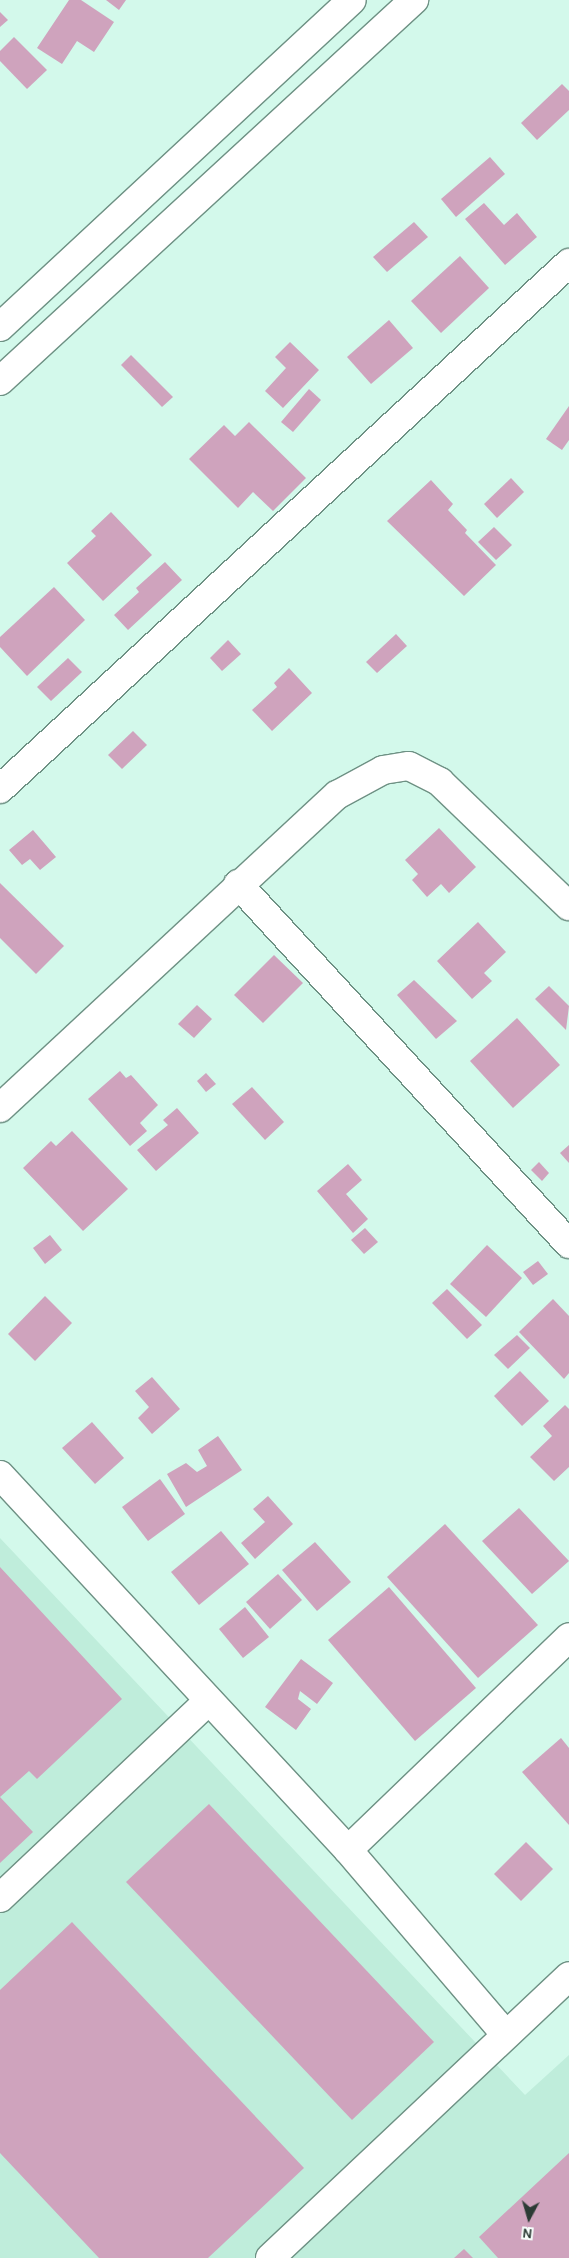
<!DOCTYPE html>
<html>
<head>
<meta charset="utf-8">
<style>
	body { margin:0 }
	#map { position:relative; width:569px; height:2258px; overflow:hidden; background:#d3f9eb; font-family:Karla,sans-serif }
	div>[style] { position:absolute }
	[style*='--x'] { left:calc(var(--x)*1px); top:calc(var(--y)*1px); width:calc(var(--w)*1px); rotate:calc(var(--a)*1deg) }
	.built>* { inset:0; background:#bfeddb }
	.building>* { inset:0; background:#cfa3bd }
	.roads { filter:drop-shadow(1px 0 #6e9184) drop-shadow(-1px 0 #6e9184) drop-shadow(0 1px #6e9184) drop-shadow(0 -1px #6e9184) }
	.street>* { height:28px; margin:-14px; padding:0 14px; transform-origin:14px; border-radius:14px; background:#fff }
	.primary>* { height:28px; margin:-14px; padding:0 14px; transform-origin:14px; border-radius:14px; background:#fff }
	span { translate:-50% -50%; white-space:nowrap; text-align:center; line-height:1.15; -webkit-text-stroke:4px #f7fefb; paint-order:stroke }
	.north { position:absolute; left:504px; top:2193px; width:50px; height:50px; -webkit-text-stroke:4px #f7fefb; paint-order:stroke; rotate:186deg; font-size:14px; font-weight:700; line-height:20px; text-align:center; color:#2c3b35 }
	.north::after { content:''; display:block; margin:auto; width:18px; height:22px; background:#2c3b35; clip-path:polygon(50% 0,100% 100%,50% 72%,0 100%) }
</style>
</head>
<body>
<div id="map">
	<div class="built">
		<i style="clip-path:polygon(0 1538px,525px 2095px,569px 2055px,569px 2258px,0 2258px)"></i>
	</div>
	<div class="building">
		<i style="clip-path:polygon(69px 0,81px 0,114px 22px,94px 52px,77px 41px,62px 64px,37px 48px)"></i>
		<i style="clip-path:polygon(106px 0,126px 0,119px 10px)"></i>
		<i style="clip-path:polygon(0 12px,8px 20px,0 27px)"></i>
		<i style="clip-path:polygon(14px 37px,47px 70px,27px 89px,0 61px,0 51px)"></i>
		<i style="clip-path:polygon(562px 84px,569px 91px,569px 110px,537px 140px,521px 123px)"></i>
		<i style="clip-path:polygon(490px 157px,505px 174px,456px 217px,441px 199px)"></i>
		<i style="clip-path:polygon(484px 203px,504px 225px,517px 213px,537px 237px,505px 265px,465px 219px)"></i>
		<i style="clip-path:polygon(414px 222px,428px 237px,387px 272px,373px 257px)"></i>
		<i style="clip-path:polygon(460px 256px,489px 288px,441px 333px,411px 301px)"></i>
		<i style="clip-path:polygon(389px 320px,413px 348px,371px 384px,347px 357px)"></i>
		<i style="clip-path:polygon(290px 342px,319px 370px,283px 408px,265px 391px,286px 368px,275px 357px)"></i>
		<i style="clip-path:polygon(131px 355px,173px 397px,162px 407px,121px 365px)"></i>
		<i style="clip-path:polygon(309px 389px,321px 400px,293px 432px,281px 422px)"></i>
		<i style="clip-path:polygon(569px 406px,569px 440px,562px 450px,546px 439px)"></i>
		<i style="clip-path:polygon(249px 422px,306px 478px,273px 511px,253px 492px,238px 508px,189px 459px,224px 425px,235px 436px)"></i>
		<i style="clip-path:polygon(511px 478px,524px 492px,497px 518px,484px 504px)"></i>
		<i style="clip-path:polygon(431px 480px,453px 504px,448px 510px,467px 530px,465px 533px,496px 565px,464px 596px,387px 521px)"></i>
		<i style="clip-path:polygon(111px 512px,152px 555px,103px 601px,67px 563px,96px 536px,91px 531px)"></i>
		<i style="clip-path:polygon(494px 527px,512px 545px,496px 560px,478px 542px)"></i>
		<i style="clip-path:polygon(165px 562px,182px 580px,128px 630px,114px 615px,139px 592px,136px 588px)"></i>
		<i style="clip-path:polygon(54px 587px,85px 620px,27px 676px,0 647px,0 637px)"></i>
		<i style="clip-path:polygon(396px 634px,407px 646px,377px 673px,366px 662px)"></i>
		<i style="clip-path:polygon(228px 640px,241px 654px,222px 671px,210px 658px)"></i>
		<i style="clip-path:polygon(68px 658px,82px 672px,51px 701px,37px 687px)"></i>
		<i style="clip-path:polygon(289px 668px,312px 693px,272px 731px,252px 710px,277px 687px,274px 683px)"></i>
		<i style="clip-path:polygon(133px 731px,147px 745px,122px 769px,108px 755px)"></i>
		<i style="clip-path:polygon(439px 828px,476px 867px,449px 893px,441px 884px,427px 897px,412px 880px,418px 874px,405px 860px)"></i>
		<i style="clip-path:polygon(33px 830px,56px 857px,40px 870px,30px 859px,22px 865px,9px 850px)"></i>
		<i style="clip-path:polygon(0 883px,64px 946px,36px 974px,0 938px)"></i>
		<i style="clip-path:polygon(478px 922px,506px 952px,484px 973px,492px 981px,472px 999px,437px 961px)"></i>
		<i style="clip-path:polygon(274px 955px,303px 983px,263px 1023px,234px 995px)"></i>
		<i style="clip-path:polygon(414px 980px,457px 1021px,436px 1039px,397px 995px)"></i>
		<i style="clip-path:polygon(549px 986px,569px 1006px,566px 1030px,535px 999px)"></i>
		<i style="clip-path:polygon(197px 1005px,212px 1019px,194px 1038px,178px 1024px)"></i>
		<i style="clip-path:polygon(517px 1018px,560px 1065px,513px 1108px,470px 1061px)"></i>
		<i style="clip-path:polygon(120px 1071px,126px 1078px,131px 1075px,158px 1105px,140px 1123px,147px 1131px,130px 1146px,88px 1099px)"></i>
		<i style="clip-path:polygon(206px 1073px,216px 1084px,206px 1092px,197px 1081px)"></i>
		<i style="clip-path:polygon(252px 1087px,284px 1122px,265px 1140px,232px 1104px)"></i>
		<i style="clip-path:polygon(177px 1108px,199px 1133px,156px 1171px,137px 1150px,168px 1125px,163px 1120px)"></i>
		<i style="clip-path:polygon(72px 1131px,128px 1189px,83px 1231px,23px 1168px,51px 1141px,56px 1146px)"></i>
		<i style="clip-path:polygon(569px 1145px,569px 1163px,560px 1153px)"></i>
		<i style="clip-path:polygon(539px 1162px,549px 1173px,542px 1181px,531px 1170px)"></i>
		<i style="clip-path:polygon(348px 1164px,362px 1180px,346px 1194px,368px 1219px,353px 1233px,317px 1191px)"></i>
		<i style="clip-path:polygon(365px 1228px,378px 1242px,364px 1254px,351px 1240px)"></i>
		<i style="clip-path:polygon(50px 1235px,62px 1250px,45px 1264px,33px 1248px)"></i>
		<i style="clip-path:polygon(487px 1245px,522px 1278px,486px 1317px,450px 1284px)"></i>
		<i style="clip-path:polygon(538px 1261px,548px 1274px,533px 1285px,523px 1272px)"></i>
		<i style="clip-path:polygon(447px 1289px,482px 1325px,467px 1339px,432px 1303px)"></i>
		<i style="clip-path:polygon(45px 1296px,72px 1323px,35px 1361px,8px 1334px)"></i>
		<i style="clip-path:polygon(553px 1299px,569px 1316px,569px 1373px,564px 1379px,519px 1332px)"></i>
		<i style="clip-path:polygon(517px 1335px,530px 1348px,508px 1369px,494px 1355px)"></i>
		<i style="clip-path:polygon(520px 1371px,549px 1401px,522px 1426px,494px 1396px)"></i>
		<i style="clip-path:polygon(152px 1377px,180px 1409px,152px 1434px,138px 1418px,149px 1407px,135px 1391px)"></i>
		<i style="clip-path:polygon(565px 1405px,569px 1409px,569px 1467px,554px 1481px,530px 1457px,552px 1436px,543px 1426px)"></i>
		<i style="clip-path:polygon(92px 1422px,124px 1458px,95px 1484px,62px 1448px)"></i>
		<i style="clip-path:polygon(218px 1436px,242px 1470px,186px 1507px,167px 1474px,186px 1463px,197px 1472px,207px 1466px,198px 1450px)"></i>
		<i style="clip-path:polygon(160px 1479px,185px 1514px,148px 1541px,122px 1507px)"></i>
		<i style="clip-path:polygon(268px 1496px,293px 1524px,255px 1559px,241px 1543px,265px 1522px,253px 1509px)"></i>
		<i style="clip-path:polygon(519px 1508px,569px 1561px,532px 1594px,482px 1541px)"></i>
		<i style="clip-path:polygon(445px 1524px,538px 1625px,478px 1678px,387px 1577px)"></i>
		<i style="clip-path:polygon(221px 1531px,249px 1564px,199px 1605px,171px 1572px)"></i>
		<i style="clip-path:polygon(315px 1542px,351px 1582px,317px 1611px,282px 1570px)"></i>
		<i style="clip-path:polygon(0 1567px,122px 1699px,37px 1779px,29px 1771px,0 1797px)"></i>
		<i style="clip-path:polygon(278px 1574px,302px 1600px,270px 1629px,246px 1602px)"></i>
		<i style="clip-path:polygon(389px 1587px,476px 1688px,415px 1741px,328px 1640px)"></i>
		<i style="clip-path:polygon(245px 1607px,269px 1637px,243px 1658px,219px 1629px)"></i>
		<i style="clip-path:polygon(301px 1659px,333px 1683px,317px 1704px,300px 1691px,298px 1699px,311px 1709px,296px 1730px,265px 1707px)"></i>
		<i style="clip-path:polygon(561px 1738px,569px 1748px,569px 1825px,522px 1772px)"></i>
		<i style="clip-path:polygon(0 1797px,33px 1832px,0 1863px)"></i>
		<i style="clip-path:polygon(209px 1804px,434px 2042px,352px 2120px,126px 1882px)"></i>
		<i style="clip-path:polygon(526px 1842px,553px 1869px,521px 1901px,494px 1874px)"></i>
		<i style="clip-path:polygon(72px 1922px,304px 2168px,208px 2258px,99px 2258px,0 2153px,0 1990px)"></i>
		<i style="clip-path:polygon(569px 2153px,569px 2258px,498px 2258px,479px 2237px)"></i>
		<i style="clip-path:polygon(464px 2249px,473px 2258px,454px 2258px)"></i>
	</div>
	<div class="roads">
		<div class="street">
			<i style="--x:0;--y:789;--w:775;--a:-42.75"></i>
			<i style="--x:238;--y:884;--w:489;--a:47.4"></i>
			<i style="--x:0;--y:1108;--w:460;--a:-42.9"></i>
			<i style="--x:337;--y:795;--w:52;--a:-28.5"></i>
			<i style="--x:383;--y:770;--w:26;--a:-9"></i>
			<i style="--x:409;--y:766;--w:35;--a:27"></i>
			<i style="--x:440;--y:782;--w:179;--a:43.9"></i>
			<i style="--x:0;--y:1475;--w:512;--a:47.14"></i>
			<i style="--x:348;--y:1850;--w:243;--a:49.5"></i>
			<i style="--x:348;--y:1850;--w:307;--a:-43.9"></i>
			<i style="--x:0;--y:1898;--w:285;--a:-43.4"></i>
			<i style="--x:270;--y:2258;--w:411;--a:-43.3"></i>
		</div>
		<div class="primary">
			<i style="--x:0;--y:327;--w:480;--a:-42.9"></i>
			<i style="--x:0;--y:381;--w:563;--a:-42.62"></i>
		</div>
	</div>
	<div class="north">N</div>
</div>
</body>
</html>
